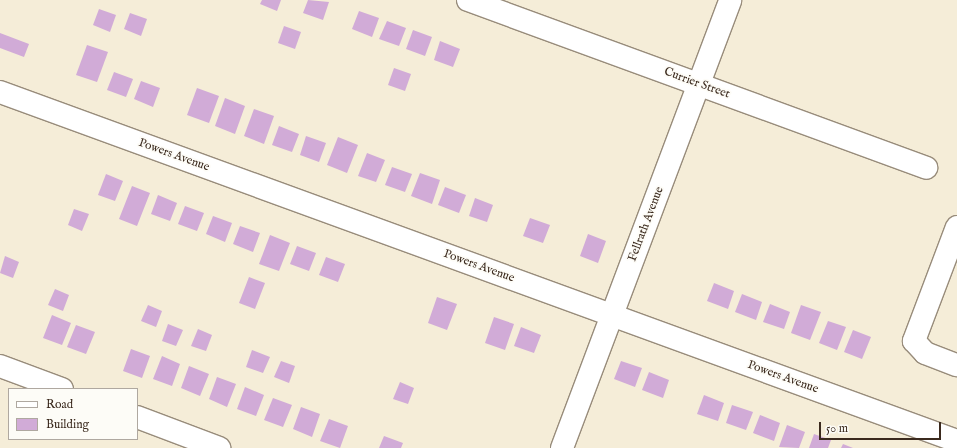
<!DOCTYPE html>
<html>
<head>
<meta charset="utf-8">
<style>
	body { margin:0 }
	#map { position:relative; width:957px; height:448px; overflow:hidden; background:#f5edd8; font-family:"IM FELL English",serif }
	div>[style] { position:absolute }
	[style*='--x'] { left:calc(var(--x)*1px); top:calc(var(--y)*1px); width:calc(var(--w)*1px); rotate:calc(var(--a)*1deg) }
	.building>* { inset:0; background:#d1abd7 }
	.roads { filter:drop-shadow(1px 0 #988c7b) drop-shadow(-1px 0 #988c7b) drop-shadow(0 1px #988c7b) drop-shadow(0 -1px #988c7b) }
	.minor>* { height:22px; margin:-11px; padding:0 11px; transform-origin:11px; border-radius:11px; background:#fff }
	span { translate:-50% -50%; white-space:nowrap; text-align:center; line-height:1.15; -webkit-text-stroke:3.5px #fdfcf7; paint-order:stroke }
	.street-label { font-size:12px; color:#3b2a1e }
	.legend { position:absolute; left:8px; top:388px; width:130px; height:52px; box-sizing:border-box; background:#fdfcf7; border:1px solid #afa8a0; margin:0; padding:5px 7px; list-style:none; font-size:12px; color:#3b2a1e }
	.legend li { display:flex; align-items:center; gap:8px; height:20px }
	.legend b { width:20px; border:1px solid #afa8a0 }
	.scale { position:absolute; left:819px; top:422px; width:122px; height:18px; box-sizing:border-box; border:2px solid #3b2a1e; border-top:0; padding-left:5px; font-size:12px; line-height:14px; white-space:nowrap; color:#3b2a1e; -webkit-text-stroke:3px #fdfcf7; paint-order:stroke }
</style>
</head>
<body>
<div id="map">
	<div class="building">
		<i style="clip-path:polygon(262px 0,281px 0,277px 11px,260px 4px)"></i>
		<i style="clip-path:polygon(308px 0,329px 2px,323px 20px,303px 13px)"></i>
		<i style="clip-path:polygon(99px 9px,116px 15px,110px 32px,93px 25px)"></i>
		<i style="clip-path:polygon(359px 11px,379px 18px,372px 37px,352px 29px)"></i>
		<i style="clip-path:polygon(130px 13px,147px 19px,141px 36px,124px 29px)"></i>
		<i style="clip-path:polygon(387px 21px,406px 28px,399px 46px,379px 39px)"></i>
		<i style="clip-path:polygon(284px 26px,301px 32px,295px 49px,278px 43px)"></i>
		<i style="clip-path:polygon(413px 30px,432px 37px,425px 56px,406px 49px)"></i>
		<i style="clip-path:polygon(0 33px,29px 44px,24px 57px,0 48px)"></i>
		<i style="clip-path:polygon(440px 41px,460px 49px,453px 67px,434px 60px)"></i>
		<i style="clip-path:polygon(87px 45px,108px 52px,97px 82px,76px 75px)"></i>
		<i style="clip-path:polygon(394px 68px,411px 74px,405px 91px,388px 85px)"></i>
		<i style="clip-path:polygon(114px 72px,133px 79px,126px 97px,107px 90px)"></i>
		<i style="clip-path:polygon(141px 81px,160px 88px,153px 107px,134px 99px)"></i>
		<i style="clip-path:polygon(197px 88px,219px 96px,209px 123px,187px 115px)"></i>
		<i style="clip-path:polygon(225px 98px,245px 106px,235px 134px,215px 126px)"></i>
		<i style="clip-path:polygon(254px 109px,274px 116px,264px 144px,244px 136px)"></i>
		<i style="clip-path:polygon(279px 126px,299px 134px,292px 152px,272px 145px)"></i>
		<i style="clip-path:polygon(306px 136px,326px 143px,319px 162px,300px 155px)"></i>
		<i style="clip-path:polygon(338px 137px,358px 145px,347px 173px,327px 165px)"></i>
		<i style="clip-path:polygon(367px 153px,385px 160px,376px 182px,358px 176px)"></i>
		<i style="clip-path:polygon(392px 167px,412px 174px,405px 192px,385px 185px)"></i>
		<i style="clip-path:polygon(420px 173px,440px 180px,432px 204px,411px 196px)"></i>
		<i style="clip-path:polygon(106px 174px,123px 181px,115px 201px,98px 195px)"></i>
		<i style="clip-path:polygon(132px 186px,150px 193px,137px 226px,119px 219px)"></i>
		<i style="clip-path:polygon(445px 187px,466px 195px,459px 213px,438px 205px)"></i>
		<i style="clip-path:polygon(158px 195px,177px 203px,170px 221px,151px 214px)"></i>
		<i style="clip-path:polygon(475px 198px,493px 205px,487px 222px,469px 216px)"></i>
		<i style="clip-path:polygon(185px 206px,204px 213px,197px 231px,178px 224px)"></i>
		<i style="clip-path:polygon(74px 209px,89px 214px,82px 231px,68px 225px)"></i>
		<i style="clip-path:polygon(213px 216px,232px 223px,225px 242px,206px 234px)"></i>
		<i style="clip-path:polygon(530px 218px,550px 225px,543px 243px,523px 236px)"></i>
		<i style="clip-path:polygon(240px 226px,260px 233px,253px 252px,233px 244px)"></i>
		<i style="clip-path:polygon(588px 234px,606px 241px,598px 263px,580px 256px)"></i>
		<i style="clip-path:polygon(270px 235px,290px 243px,279px 271px,259px 264px)"></i>
		<i style="clip-path:polygon(297px 246px,316px 253px,309px 271px,290px 264px)"></i>
		<i style="clip-path:polygon(5px 256px,19px 262px,13px 278px,0 273px)"></i>
		<i style="clip-path:polygon(326px 257px,345px 264px,338px 282px,319px 275px)"></i>
		<i style="clip-path:polygon(249px 277px,265px 283px,255px 309px,239px 303px)"></i>
		<i style="clip-path:polygon(714px 283px,734px 291px,728px 309px,707px 301px)"></i>
		<i style="clip-path:polygon(55px 289px,69px 295px,63px 311px,48px 305px)"></i>
		<i style="clip-path:polygon(742px 294px,762px 302px,756px 320px,735px 312px)"></i>
		<i style="clip-path:polygon(437px 297px,457px 304px,447px 330px,428px 323px)"></i>
		<i style="clip-path:polygon(770px 304px,790px 312px,784px 329px,763px 322px)"></i>
		<i style="clip-path:polygon(148px 305px,162px 311px,156px 327px,141px 321px)"></i>
		<i style="clip-path:polygon(801px 305px,821px 312px,810px 340px,791px 333px)"></i>
		<i style="clip-path:polygon(52px 315px,71px 323px,62px 345px,43px 338px)"></i>
		<i style="clip-path:polygon(494px 317px,514px 324px,505px 350px,485px 343px)"></i>
		<i style="clip-path:polygon(828px 321px,846px 327px,837px 350px,819px 343px)"></i>
		<i style="clip-path:polygon(168px 324px,183px 330px,176px 346px,162px 341px)"></i>
		<i style="clip-path:polygon(76px 325px,95px 332px,86px 354px,67px 347px)"></i>
		<i style="clip-path:polygon(521px 327px,541px 335px,534px 353px,514px 346px)"></i>
		<i style="clip-path:polygon(198px 329px,212px 335px,206px 351px,191px 346px)"></i>
		<i style="clip-path:polygon(853px 330px,871px 337px,862px 359px,844px 352px)"></i>
		<i style="clip-path:polygon(131px 349px,150px 356px,142px 378px,123px 371px)"></i>
		<i style="clip-path:polygon(252px 350px,270px 357px,263px 373px,246px 367px)"></i>
		<i style="clip-path:polygon(162px 356px,180px 364px,172px 386px,153px 379px)"></i>
		<i style="clip-path:polygon(281px 361px,295px 366px,289px 383px,274px 377px)"></i>
		<i style="clip-path:polygon(621px 361px,642px 368px,635px 387px,614px 379px)"></i>
		<i style="clip-path:polygon(189px 366px,209px 374px,200px 396px,181px 388px)"></i>
		<i style="clip-path:polygon(649px 372px,669px 380px,663px 398px,642px 390px)"></i>
		<i style="clip-path:polygon(217px 377px,236px 384px,227px 407px,209px 399px)"></i>
		<i style="clip-path:polygon(400px 382px,414px 388px,408px 404px,393px 399px)"></i>
		<i style="clip-path:polygon(245px 387px,264px 395px,256px 416px,237px 409px)"></i>
		<i style="clip-path:polygon(704px 395px,724px 403px,718px 421px,697px 414px)"></i>
		<i style="clip-path:polygon(273px 398px,292px 405px,283px 427px,264px 420px)"></i>
		<i style="clip-path:polygon(732px 405px,753px 412px,746px 430px,726px 423px)"></i>
		<i style="clip-path:polygon(301px 407px,320px 414px,312px 437px,293px 429px)"></i>
		<i style="clip-path:polygon(760px 415px,780px 423px,774px 441px,753px 433px)"></i>
		<i style="clip-path:polygon(329px 419px,348px 426px,340px 448px,320px 441px)"></i>
		<i style="clip-path:polygon(787px 425px,805px 432px,799px 448px,779px 447px)"></i>
		<i style="clip-path:polygon(814px 434px,831px 440px,828px 448px,809px 448px)"></i>
		<i style="clip-path:polygon(384px 436px,403px 443px,401px 448px,379px 448px)"></i>
		<i style="clip-path:polygon(843px 444px,853px 448px,841px 448px)"></i>
	</div>
	<div class="roads">
		<div class="minor">
			<i style="--x:468;--y:0;--w:488;--a:20.1"></i>
			<i style="--x:0;--y:92;--w:1019;--a:20.04"></i>
			<i style="--x:957;--y:227;--w:122;--a:110.7"></i>
			<i style="--x:914;--y:341;--w:16;--a:47"></i>
			<i style="--x:925;--y:353;--w:34;--a:21"></i>
			<i style="--x:0;--y:366;--w:66;--a:20.4"></i>
			<i style="--x:137;--y:417;--w:88;--a:20.7"></i>
			<i style="--x:562;--y:448;--w:478;--a:-69.4"></i>
		</div>
	</div>
	<div class="street-label">
		<span style="left:697px;top:83px;rotate:20deg">Currier Street</span>
		<span style="left:174px;top:155px;rotate:20deg">Powers Avenue</span>
		<span style="left:646px;top:224px;rotate:-69deg">Fellrath Avenue</span>
		<span style="left:479px;top:266px;rotate:20deg">Powers Avenue</span>
		<span style="left:783px;top:377px;rotate:20deg">Powers Avenue</span>
	</div>
	<ul class="legend">
	<li><b style="height:5px;background:#fff"></b>Road</li>
	<li><b style="height:11px;background:#d1abd7"></b>Building</li>
	</ul>
	<div class="scale">50 m</div>
</div>
</body>
</html>
